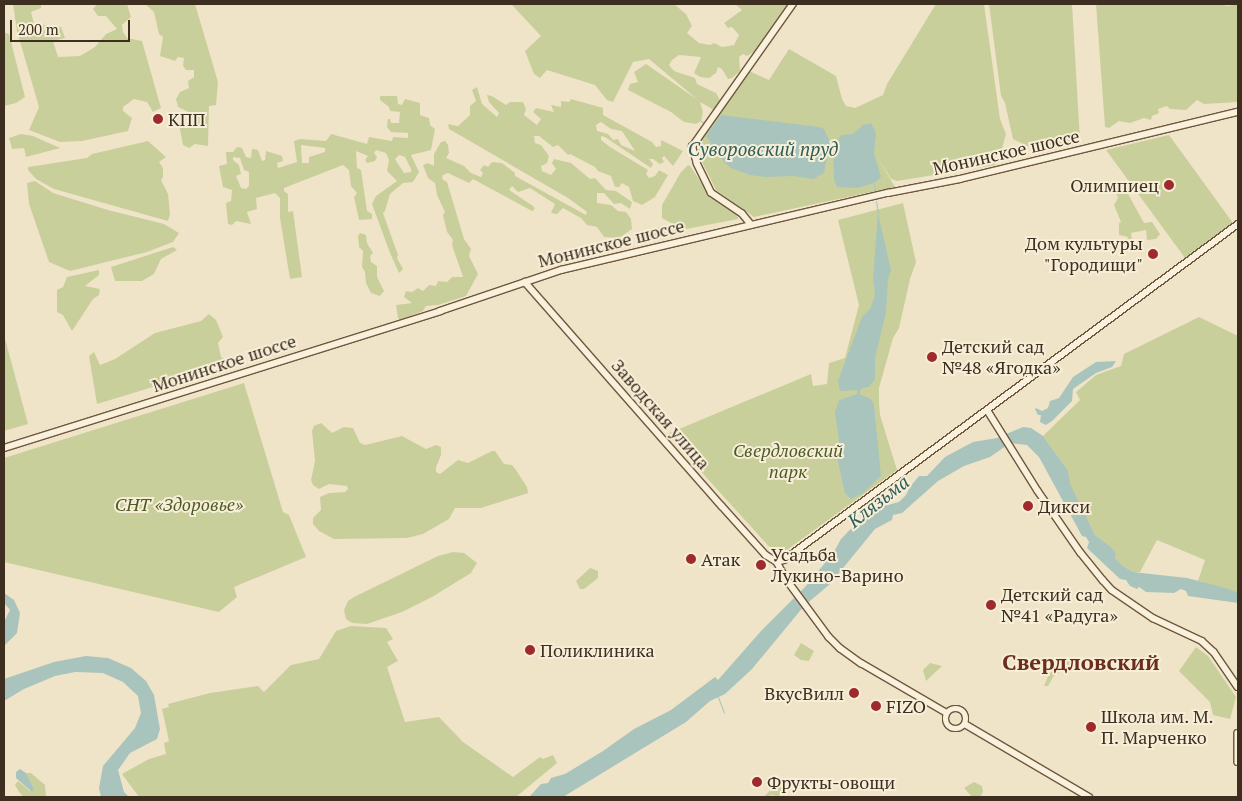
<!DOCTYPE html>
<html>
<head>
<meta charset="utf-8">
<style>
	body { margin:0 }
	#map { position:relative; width:1242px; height:801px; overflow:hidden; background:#f0e4c8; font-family:"PT Serif",serif }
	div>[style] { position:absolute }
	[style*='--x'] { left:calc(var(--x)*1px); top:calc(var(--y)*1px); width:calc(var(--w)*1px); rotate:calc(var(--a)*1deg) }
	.green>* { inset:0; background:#c9cf9b }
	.water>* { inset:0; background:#a9c4bc }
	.stream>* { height:1px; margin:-0.5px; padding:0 0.5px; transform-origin:0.5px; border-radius:0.5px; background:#a9c4bc }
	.roads { filter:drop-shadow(1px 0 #6f573f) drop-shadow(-1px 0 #6f573f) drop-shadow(0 1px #6f573f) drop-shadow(0 -1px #6f573f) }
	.secondary>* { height:5.5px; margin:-2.75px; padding:0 2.75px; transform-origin:2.75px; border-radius:2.75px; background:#faf1dc }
	.secondary>.ring { margin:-2.75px; padding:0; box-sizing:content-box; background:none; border:5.5px solid #faf1dc; border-radius:50% }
	.dots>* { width:14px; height:14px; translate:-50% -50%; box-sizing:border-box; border:2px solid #f7eed8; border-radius:50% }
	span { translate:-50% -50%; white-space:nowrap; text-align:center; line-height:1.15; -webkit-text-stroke:4px #f7eed8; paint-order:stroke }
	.poi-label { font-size:18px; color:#3d2e20 }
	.left { translate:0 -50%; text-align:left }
	.right { translate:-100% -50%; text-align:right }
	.street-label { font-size:18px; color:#3d2e20 }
	.park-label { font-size:18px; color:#4d5a26; font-style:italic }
	.water-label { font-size:19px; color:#2f5d5a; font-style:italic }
	.district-label { font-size:22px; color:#6b2e1e; font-weight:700 }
	.frame { position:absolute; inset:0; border:5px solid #3d2e20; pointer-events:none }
	.scale { position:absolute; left:10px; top:20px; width:120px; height:22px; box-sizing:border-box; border:2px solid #3d2e20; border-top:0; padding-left:6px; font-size:15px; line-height:18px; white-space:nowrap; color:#3d2e20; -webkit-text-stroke:4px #f7eed8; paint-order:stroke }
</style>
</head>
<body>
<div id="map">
	<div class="green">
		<i style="clip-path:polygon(13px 4px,41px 4px,41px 8px,31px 12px,34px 24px,61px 27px,65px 38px,53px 41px,58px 57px,80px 56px,95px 47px,106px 34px,117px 29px,106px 16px,98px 16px,93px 9px,97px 4px,127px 4px,131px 17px,122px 25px,123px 32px,127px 38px,142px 41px,161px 108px,153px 112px,147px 102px,134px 99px,123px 107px,123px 111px,132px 118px,128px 131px,82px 141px,60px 142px,29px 130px,39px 107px,17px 31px)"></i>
		<i style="clip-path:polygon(145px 4px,195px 4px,218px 82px,216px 105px,209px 106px,208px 146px,195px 144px,189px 148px,183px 145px,179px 124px,187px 125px,193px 118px,191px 113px,178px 107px,176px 99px,180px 92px,189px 88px,188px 81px,194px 77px,194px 70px,186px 70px,183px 66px,184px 58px,178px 57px,175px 61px,160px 56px,163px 37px,159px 34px,154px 12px)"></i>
		<i style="clip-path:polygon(511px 4px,674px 4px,686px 14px,692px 26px,687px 33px,699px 43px,710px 45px,714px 43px,722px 47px,734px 45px,739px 35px,732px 27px,728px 28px,724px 23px,742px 10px,735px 4px,787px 4px,785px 11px,756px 51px,747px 56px,743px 54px,739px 57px,740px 71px,732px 78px,728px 79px,722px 69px,718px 67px,716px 73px,709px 78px,700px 77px,694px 73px,701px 57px,679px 55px,672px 60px,669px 65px,674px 71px,695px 78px,697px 84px,716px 93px,720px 100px,714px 110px,700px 102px,703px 112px,701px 121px,696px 124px,684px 122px,671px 112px,628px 90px,630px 84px,638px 82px,634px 72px,646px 64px,698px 100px,649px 59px,633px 62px,613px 102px,607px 100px,595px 85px,547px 70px,540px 78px,534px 74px,525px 51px,541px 36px)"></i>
		<i style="clip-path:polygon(936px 4px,984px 4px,1000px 119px,1006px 134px,1001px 152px,995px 157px,995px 165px,897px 181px,891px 179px,877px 157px,895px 187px,754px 217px,716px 190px,700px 158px,697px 144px,749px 71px,769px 80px,789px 49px,836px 76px,842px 99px,846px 106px,855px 108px,883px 95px,887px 84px)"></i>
		<i style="clip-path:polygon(989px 4px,1072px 4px,1080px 140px,1063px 145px,1027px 146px,1013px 139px,1005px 103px,1001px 96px)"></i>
		<i style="clip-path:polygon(1096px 4px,1220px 4px,1228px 6px,1238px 4px,1238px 102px,1204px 104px,1197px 100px,1186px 110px,1170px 109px,1167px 106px,1158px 109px,1159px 113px,1152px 116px,1151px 120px,1144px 118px,1130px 123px,1119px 121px,1109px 128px,1105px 127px)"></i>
		<i style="clip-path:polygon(4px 32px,9px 34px,25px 97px,16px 103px,4px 106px)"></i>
		<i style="clip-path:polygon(evenodd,477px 87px,482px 104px,497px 117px,499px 113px,489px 102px,487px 95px,492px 96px,506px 105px,510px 102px,523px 102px,526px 109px,524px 115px,537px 125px,541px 119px,533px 112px,536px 108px,554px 112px,551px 105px,561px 107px,561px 101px,569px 102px,571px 99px,603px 108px,603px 115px,652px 142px,656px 147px,661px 146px,661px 140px,683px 151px,673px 166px,664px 156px,662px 158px,664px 162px,660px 164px,653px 159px,649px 159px,653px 164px,651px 168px,605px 137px,601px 136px,601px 140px,610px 147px,648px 170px,646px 174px,649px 178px,655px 176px,659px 170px,668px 175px,655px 197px,642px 205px,633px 201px,629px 187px,622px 183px,619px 187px,615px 187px,611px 176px,598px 171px,595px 167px,570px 154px,568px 155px,558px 145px,553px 147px,539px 136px,534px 136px,535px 143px,541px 145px,549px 156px,547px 163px,541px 166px,542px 171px,551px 175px,556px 169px,552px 163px,554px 159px,571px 163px,590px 179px,595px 178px,606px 190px,616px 191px,632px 202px,630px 209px,621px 203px,614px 204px,604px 193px,597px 193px,597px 203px,611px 205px,618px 211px,626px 212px,631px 219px,632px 229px,619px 238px,604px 237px,597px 227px,587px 225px,581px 218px,563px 208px,557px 214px,551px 213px,555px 204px,530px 188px,518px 192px,512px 186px,509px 190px,533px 206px,535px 209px,532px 211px,473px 179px,469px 183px,448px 173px,443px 175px,442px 179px,447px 182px,464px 239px,471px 249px,469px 256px,478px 274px,466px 296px,438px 305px,426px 306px,423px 311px,400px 320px,398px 318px,396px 305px,412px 303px,404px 297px,406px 291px,412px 292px,418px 288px,423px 291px,429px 285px,436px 286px,438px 281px,447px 282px,452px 277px,463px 277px,452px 245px,453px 240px,447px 232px,443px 215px,445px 212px,437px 195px,435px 183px,428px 178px,423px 165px,428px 163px,434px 166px,434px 154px,441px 142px,445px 141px,448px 145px,449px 153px,446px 158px,464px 166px,471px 173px,481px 177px,483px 173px,480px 170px,484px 165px,488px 167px,492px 162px,502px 163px,515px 173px,515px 176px,586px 215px,587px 212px,568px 198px,449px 129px,448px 124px,458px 126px,470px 115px,470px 106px,476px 101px,472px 90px,477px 87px,601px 122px,611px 129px,622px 131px,635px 151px,621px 145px,618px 139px,613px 140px,608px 134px,597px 131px,596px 125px,601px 122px)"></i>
		<i style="clip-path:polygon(evenodd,380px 96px,397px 96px,398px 104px,402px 105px,405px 99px,420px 103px,420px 115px,429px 118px,430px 125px,435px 129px,431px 150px,411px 155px,419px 172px,413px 182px,403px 183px,390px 194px,385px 211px,383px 213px,398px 255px,397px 258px,403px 269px,399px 273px,390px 253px,372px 204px,376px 196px,397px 181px,387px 171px,389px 160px,386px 153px,376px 150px,374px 153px,377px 157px,375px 161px,367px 163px,365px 160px,368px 156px,356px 151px,357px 168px,361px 170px,367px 211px,372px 214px,372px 219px,359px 220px,354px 197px,357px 193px,351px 186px,349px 170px,343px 165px,284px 188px,284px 191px,288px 194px,288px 212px,293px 211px,302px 277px,290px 279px,280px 218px,280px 198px,275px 193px,256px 198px,257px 209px,247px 212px,251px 224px,236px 221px,232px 225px,228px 224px,226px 203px,231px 201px,232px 190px,223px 187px,219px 166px,227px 164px,226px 152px,233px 152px,237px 147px,242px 148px,246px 157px,251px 158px,252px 149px,258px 150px,262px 161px,265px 160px,266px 151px,282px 156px,283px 161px,277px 163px,278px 168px,297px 162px,294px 141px,300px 139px,326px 141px,331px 134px,367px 144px,369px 137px,392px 141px,393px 137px,408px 138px,408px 133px,391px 132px,387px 127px,388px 119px,390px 119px,391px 123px,399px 123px,400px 112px,390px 111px,389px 107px,380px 100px,380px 96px,301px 145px,325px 148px,325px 152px,309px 157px,309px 163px,302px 163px,301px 145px,380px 96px,399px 155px,405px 157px,411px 169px,411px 172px,404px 173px,395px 159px,399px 155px,380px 96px,233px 157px,240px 158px,244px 170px,249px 172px,249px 186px,246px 189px,241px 188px,236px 176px,241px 174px,239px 165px,233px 160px,233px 157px)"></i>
		<i style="clip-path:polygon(21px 134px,33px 136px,60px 148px,26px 157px,24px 148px,12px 149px,9px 138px)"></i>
		<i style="clip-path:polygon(1169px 135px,1233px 223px,1185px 258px,1106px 150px)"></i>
		<i style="clip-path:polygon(148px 141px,166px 157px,159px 162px,163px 168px,163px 177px,161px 180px,168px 194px,170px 214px,168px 221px,54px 189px,36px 179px,28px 170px,28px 167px,87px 158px,92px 154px)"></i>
		<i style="clip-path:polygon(688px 165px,690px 166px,711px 197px,737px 213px,738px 219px,681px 230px,659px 237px,644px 239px,641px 237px,643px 232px,673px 224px,662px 218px,662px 205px,681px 172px)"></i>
		<i style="clip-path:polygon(35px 181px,53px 193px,108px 210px,164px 224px,179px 233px,173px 242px,147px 252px,70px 271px,49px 262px,29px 204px,27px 183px)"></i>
		<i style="clip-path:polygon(1121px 181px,1129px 183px,1127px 192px,1144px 223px,1152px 222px,1160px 234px,1156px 239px,1147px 240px,1146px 230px,1131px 233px,1132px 242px,1127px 243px,1128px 237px,1119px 235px,1119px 223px,1121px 222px,1114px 205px,1118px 198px,1115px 189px)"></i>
		<i style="clip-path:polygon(903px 203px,916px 262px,910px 279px,899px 328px,893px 338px,879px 388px,879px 402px,880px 415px,897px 470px,784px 552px,773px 551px,667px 434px,811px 374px,813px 386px,827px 384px,829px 363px,845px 358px,859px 305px,838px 220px)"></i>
		<i style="clip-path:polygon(360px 233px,366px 235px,367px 243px,373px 253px,370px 256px,371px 262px,377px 266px,377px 277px,384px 291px,380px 296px,371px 293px,366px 283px,365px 272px,362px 267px,363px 251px,359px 247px,358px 236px)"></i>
		<i style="clip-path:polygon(173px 247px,177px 250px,161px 259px,154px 274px,142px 281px,115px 281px,111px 267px)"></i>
		<i style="clip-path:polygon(99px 270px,99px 275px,85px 286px,100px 289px,99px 295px,93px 299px,72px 331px,63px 315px,57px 312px,57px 290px,63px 287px,67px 277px)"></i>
		<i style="clip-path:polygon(209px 314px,216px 320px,223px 337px,218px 343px,221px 357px,228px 361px,225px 365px,97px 404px,89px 356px,94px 352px,100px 365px,115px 359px,155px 333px,201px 321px)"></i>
		<i style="clip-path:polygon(1199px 317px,1238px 336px,1238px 592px,1198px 581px,1205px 560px,1157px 540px,1140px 572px,1133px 572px,1123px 566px,1115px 558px,1110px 546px,1095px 535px,1069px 484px,1068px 470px,1043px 436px,1080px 400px,1076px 392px,1096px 375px,1121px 366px,1124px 354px)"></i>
		<i style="clip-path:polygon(4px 335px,28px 424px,4px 431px)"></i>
		<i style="clip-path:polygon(244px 383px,283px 512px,289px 515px,306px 557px,234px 587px,237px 597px,219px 612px,4px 562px,4px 458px)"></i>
		<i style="clip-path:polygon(321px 423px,332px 433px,344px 427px,353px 428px,360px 443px,365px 445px,402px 436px,426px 449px,436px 445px,441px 447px,441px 455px,436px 467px,436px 472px,440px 474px,458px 460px,468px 463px,492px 451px,495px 451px,504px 464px,512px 465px,516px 470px,527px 487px,528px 493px,481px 508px,455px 508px,449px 519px,423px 534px,407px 538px,334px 539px,319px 531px,313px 524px,313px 518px,321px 510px,320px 497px,329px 493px,345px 492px,348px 489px,347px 486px,329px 484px,319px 489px,313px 485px,311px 480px,315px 461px,312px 431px,314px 426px)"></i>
		<i style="clip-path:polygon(453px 552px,464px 553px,477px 563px,471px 573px,432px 597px,402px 612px,367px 624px,352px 623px,346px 619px,344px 610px,348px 601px,354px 597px,438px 556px)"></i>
		<i style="clip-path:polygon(590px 568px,598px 571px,598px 578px,584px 589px,580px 589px,576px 581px)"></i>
		<i style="clip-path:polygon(351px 626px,386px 628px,393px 639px,387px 642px,398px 661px,387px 667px,405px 722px,439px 717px,463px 742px,513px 777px,540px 757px,543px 759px,553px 755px,557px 763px,516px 797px,139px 797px,122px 774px,149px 759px,166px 754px,164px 743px,169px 741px,162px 709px,169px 707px,168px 704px,210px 693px,258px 686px,264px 692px,291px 665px,319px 659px,336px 631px)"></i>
		<i style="clip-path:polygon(801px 643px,814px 651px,809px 661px,801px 660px,794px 655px)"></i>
		<i style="clip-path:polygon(1196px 647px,1208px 656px,1236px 697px,1230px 719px,1213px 715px,1210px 702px,1179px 671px)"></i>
		<i style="clip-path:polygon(1066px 658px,1071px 663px,1053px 677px,1048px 686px,1044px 686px,1049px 674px)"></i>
		<i style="clip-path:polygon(930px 663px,942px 666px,926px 681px,923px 670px)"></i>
		<i style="clip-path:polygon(26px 773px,31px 773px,45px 785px,46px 797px,24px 797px,19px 792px,15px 785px,18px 781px,30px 791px,34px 789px)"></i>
		<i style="clip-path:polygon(778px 781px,786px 786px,778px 797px,773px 795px,764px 797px)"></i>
		<i style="clip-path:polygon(974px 782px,982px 786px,983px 792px,980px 797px,972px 797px,964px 788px)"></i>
	</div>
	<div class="water">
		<i style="clip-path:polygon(721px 115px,819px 127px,824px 129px,832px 146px,829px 147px,824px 173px,813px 179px,793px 176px,766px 177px,750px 175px,731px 168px,723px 161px,706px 136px)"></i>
		<i style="clip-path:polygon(871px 123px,876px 133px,874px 153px,881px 177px,874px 183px,857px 188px,837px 187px,834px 180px,833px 146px,838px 144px,839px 138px,842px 135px,853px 134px,863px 125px)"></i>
		<i style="clip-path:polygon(878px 213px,891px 270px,888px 279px,886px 312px,875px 358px,875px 379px,869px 387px,862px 388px,859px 394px,871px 399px,874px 405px,881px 476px,863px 493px,851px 499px,845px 493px,836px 453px,839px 440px,835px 412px,839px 400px,857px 394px,857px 390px,840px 391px,838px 381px,862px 317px,870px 309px,875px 295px,873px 278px)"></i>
		<i style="clip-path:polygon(1116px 361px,1112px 367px,1096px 373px,1073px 389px,1072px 401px,1052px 421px,1046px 425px,1040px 422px,1041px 415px,1038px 415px,1035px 409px,1036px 408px,1042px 411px,1048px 408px,1050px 401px,1059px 398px,1073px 377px,1096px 362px)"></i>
		<i style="clip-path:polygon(1023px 427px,1031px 428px,1043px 436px,1068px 470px,1070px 484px,1095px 535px,1110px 546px,1116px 554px,1115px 558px,1123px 566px,1133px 572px,1187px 578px,1222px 587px,1238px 592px,1238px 603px,1188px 596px,1186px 591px,1181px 589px,1174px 593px,1146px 592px,1139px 587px,1137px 589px,1130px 586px,1126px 580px,1120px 579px,1087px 548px,1089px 542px,1086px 537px,1082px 536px,1039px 457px,1027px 445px,1010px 443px,990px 457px,964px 466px,938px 481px,902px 513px,893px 515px,892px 520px,875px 529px,830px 584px,804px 606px,752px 669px,725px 694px,710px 701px,686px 722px,563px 797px,529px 797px,541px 784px,548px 783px,551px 778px,565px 774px,603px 751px,634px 729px,671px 710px,715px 677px,718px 680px,761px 631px,806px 586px,834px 552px,841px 539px,865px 514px,870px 514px,877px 507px,882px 510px,884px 506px,899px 502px,906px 495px,910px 487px,919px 476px,927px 476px,945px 457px,973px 442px,997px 438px)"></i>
		<i style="clip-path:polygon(4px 593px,14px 600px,20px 613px,17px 633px,4px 646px,4px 622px,10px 610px,4px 603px)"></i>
		<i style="clip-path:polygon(86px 656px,108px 658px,131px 668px,146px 681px,154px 695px,160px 729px,157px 739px,130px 753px,118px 770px,124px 792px,129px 797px,101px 797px,99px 788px,103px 766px,135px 728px,141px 713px,138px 696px,123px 682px,103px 673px,75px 672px,55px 676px,24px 689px,4px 701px,4px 679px,54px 662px)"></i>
		<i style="clip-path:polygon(20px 769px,26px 773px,34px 789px,32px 792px,16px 778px,16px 772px)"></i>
	</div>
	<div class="stream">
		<i style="--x:701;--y:121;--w:4;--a:34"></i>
		<i style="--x:874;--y:183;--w:9;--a:84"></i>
		<i style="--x:876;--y:201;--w:12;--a:81"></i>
		<i style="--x:718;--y:697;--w:17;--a:69"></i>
	</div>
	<div class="roads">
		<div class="secondary">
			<i style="--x:751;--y:225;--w:14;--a:-129"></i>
			<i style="--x:742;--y:214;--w:37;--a:-146"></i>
			<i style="--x:711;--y:193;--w:32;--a:-116"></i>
			<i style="--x:697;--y:164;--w:18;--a:-106"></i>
			<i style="--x:692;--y:147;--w:175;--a:-54.8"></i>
			<i style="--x:525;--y:282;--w:298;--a:48.7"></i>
			<i style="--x:722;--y:506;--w:66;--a:48.1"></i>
			<i style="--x:766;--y:555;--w:13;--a:32"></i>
			<i style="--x:988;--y:411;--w:94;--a:58"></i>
			<i style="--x:1038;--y:491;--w:75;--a:55.3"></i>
			<i style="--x:1081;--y:553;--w:35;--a:51"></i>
			<i style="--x:1103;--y:580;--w:13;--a:48"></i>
			<i style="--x:1112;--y:590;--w:50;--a:34.3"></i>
			<i style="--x:1153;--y:618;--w:54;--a:25.1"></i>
			<i style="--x:1202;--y:641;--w:16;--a:43"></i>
			<i style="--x:1214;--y:652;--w:42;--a:55.6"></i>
			<i style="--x:4;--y:448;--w:457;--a:-17.4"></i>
			<i style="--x:440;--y:311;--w:128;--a:-18.7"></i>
			<i style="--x:561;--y:270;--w:336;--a:-13.3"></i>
			<i style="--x:888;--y:193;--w:73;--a:-11"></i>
			<i style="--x:960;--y:179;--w:286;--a:-13.6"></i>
			<i style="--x:777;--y:562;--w:7;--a:-16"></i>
			<i style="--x:784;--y:560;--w:565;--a:-36.5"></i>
			<i style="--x:777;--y:562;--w:21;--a:61"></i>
			<i style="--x:787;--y:580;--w:71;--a:53.6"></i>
			<i style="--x:829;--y:637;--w:16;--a:45"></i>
			<i style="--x:840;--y:648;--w:26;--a:36"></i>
			<i style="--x:861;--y:663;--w:99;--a:30.2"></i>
			<i class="ring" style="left:946px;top:709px;width:14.5px;height:14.5px"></i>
			<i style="--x:965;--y:724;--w:144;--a:30.5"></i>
			<i style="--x:1238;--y:733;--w:29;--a:90"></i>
		</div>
	</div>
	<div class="dots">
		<i style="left:158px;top:119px;background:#9e2a2b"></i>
		<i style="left:1169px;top:185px;background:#9e2a2b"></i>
		<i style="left:1153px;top:254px;background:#9e2a2b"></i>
		<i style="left:932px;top:357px;background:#9e2a2b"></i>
		<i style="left:1028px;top:506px;background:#9e2a2b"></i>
		<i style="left:691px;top:559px;background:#9e2a2b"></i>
		<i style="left:761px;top:565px;background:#9e2a2b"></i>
		<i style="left:991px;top:605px;background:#9e2a2b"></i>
		<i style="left:530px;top:650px;background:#9e2a2b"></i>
		<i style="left:854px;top:693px;background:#9e2a2b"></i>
		<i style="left:876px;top:706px;background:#9e2a2b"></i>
		<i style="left:1091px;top:727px;background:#9e2a2b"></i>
		<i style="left:757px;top:782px;background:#9e2a2b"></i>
	</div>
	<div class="poi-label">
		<span class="left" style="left:168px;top:119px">КПП</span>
		<span class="right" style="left:1159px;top:185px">Олимпиец</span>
		<span class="right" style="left:1143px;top:254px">Дом культуры<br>"Городищи"</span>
		<span class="left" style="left:942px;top:357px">Детский сад<br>№48 «Ягодка»</span>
		<span class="left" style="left:1038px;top:506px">Дикси</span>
		<span class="left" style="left:771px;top:565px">Усадьба<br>Лукино-Варино</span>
		<span class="left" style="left:701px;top:559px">Атак</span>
		<span class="left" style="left:1001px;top:605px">Детский сад<br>№41 «Радуга»</span>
		<span class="left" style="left:540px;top:650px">Поликлиника</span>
		<span class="right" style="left:844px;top:693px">ВкусВилл</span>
		<span class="left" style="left:886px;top:706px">FIZO</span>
		<span class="left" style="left:1101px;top:727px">Школа им. М.<br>П. Марченко</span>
		<span class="left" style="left:767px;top:782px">Фрукты-овощи</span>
	</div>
	<div class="street-label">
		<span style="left:1006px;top:152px;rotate:-13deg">Монинское шоссе</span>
		<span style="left:611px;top:243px;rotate:-14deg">Монинское шоссе</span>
		<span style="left:224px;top:363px;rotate:-18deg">Монинское шоссе</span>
		<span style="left:661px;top:414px;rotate:49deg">Заводская улица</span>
	</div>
	<div class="park-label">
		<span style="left:788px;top:461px">Свердловский<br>парк</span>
		<span style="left:179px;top:504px">СНТ «Здоровье»</span>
	</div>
	<div class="water-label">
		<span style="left:763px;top:149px">Суворовский пруд</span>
		<span style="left:878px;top:501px;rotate:-38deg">Клязьма</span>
	</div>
	<div class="district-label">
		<span style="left:1081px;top:662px">Свердловский</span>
	</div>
	<div class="frame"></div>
	<div class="scale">200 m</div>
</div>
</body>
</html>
